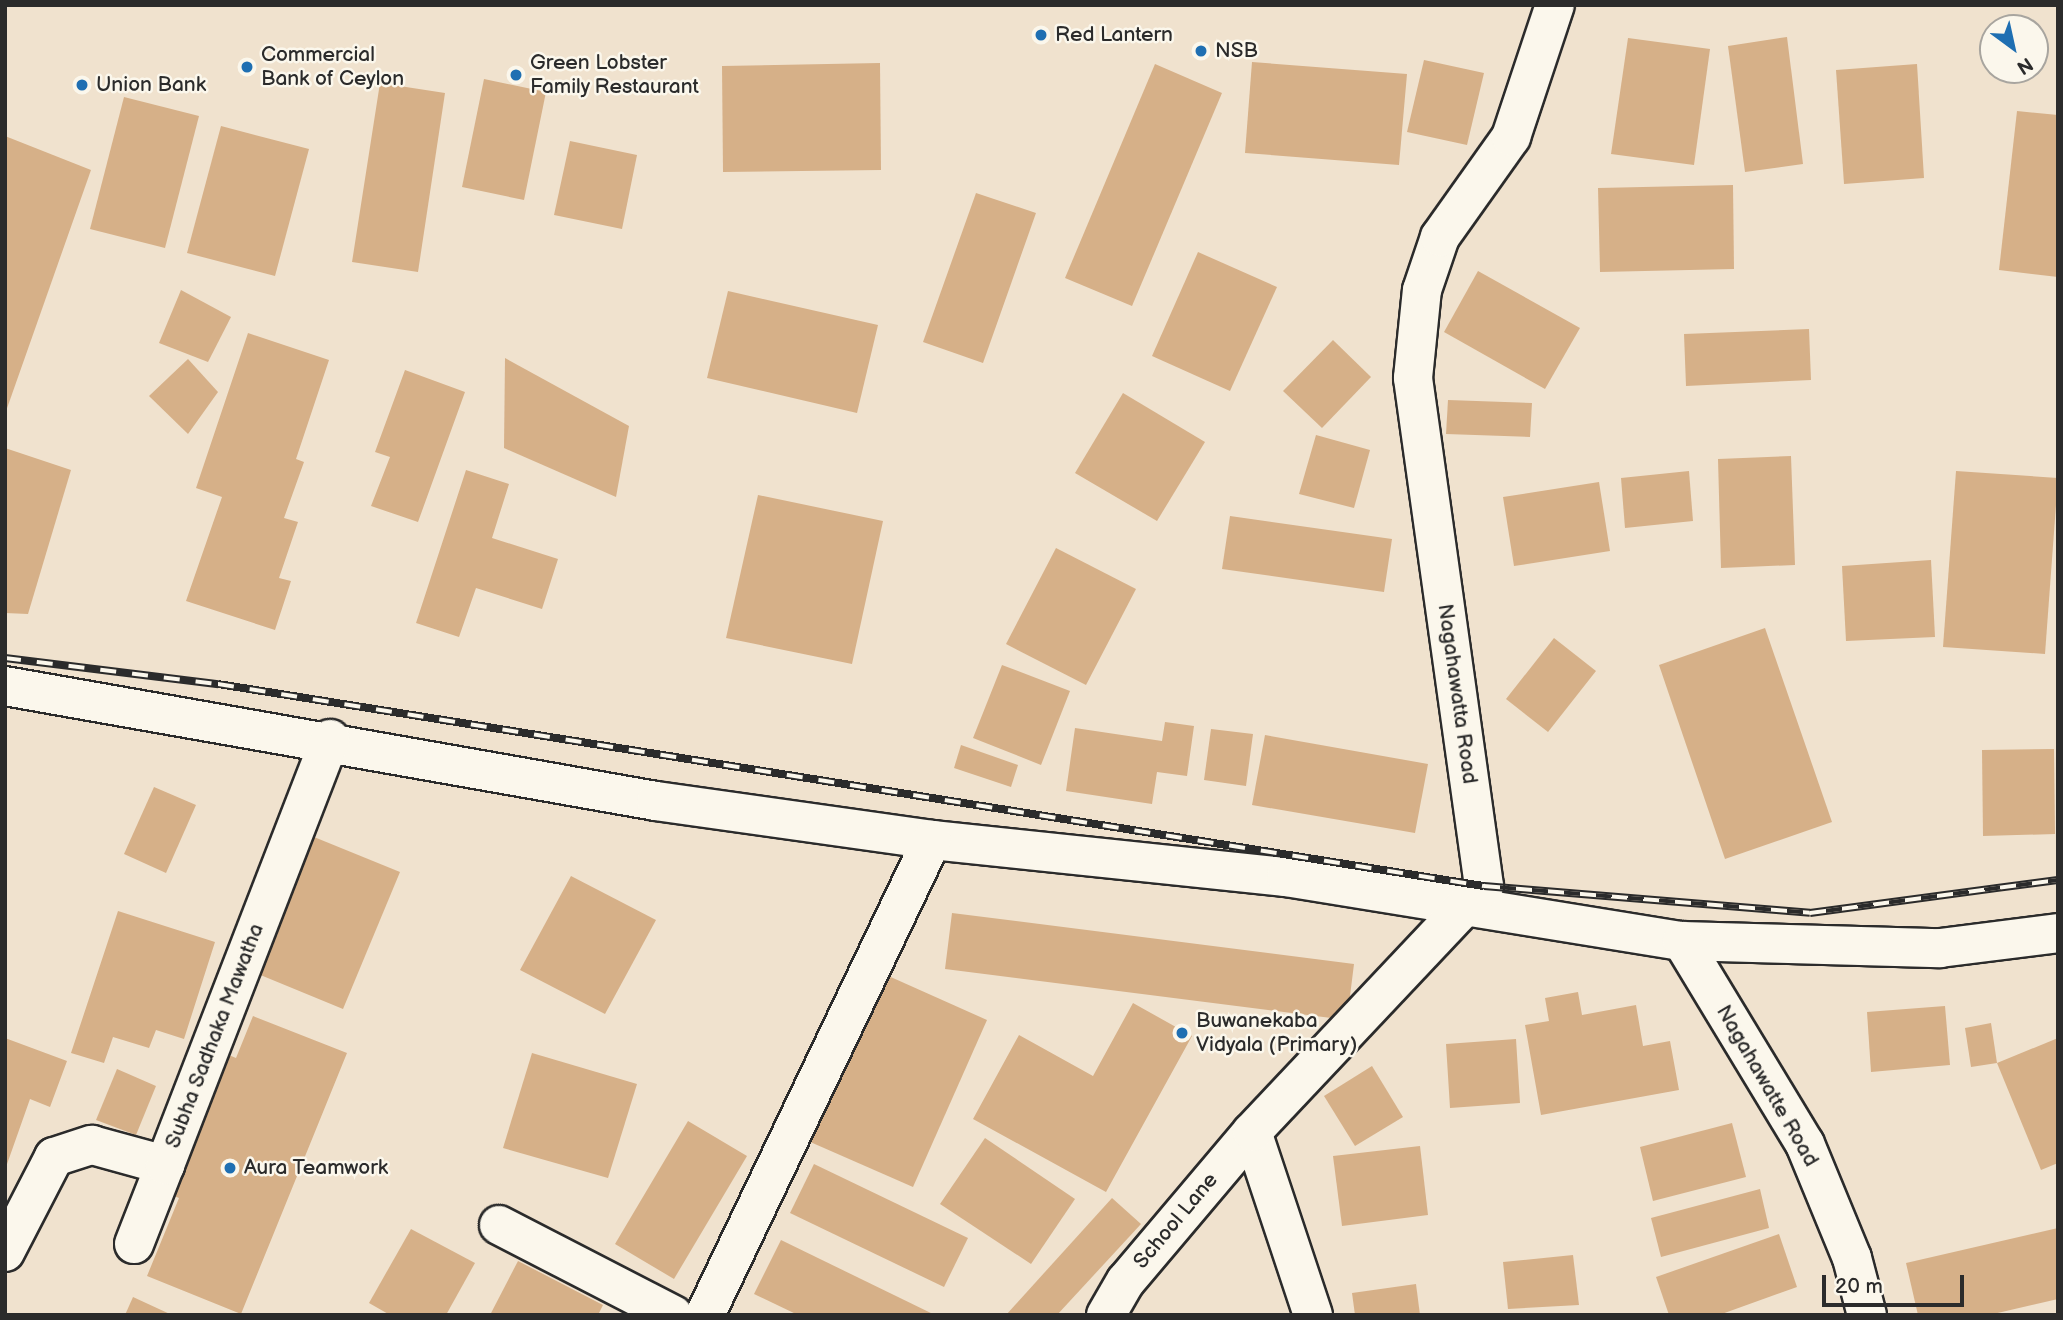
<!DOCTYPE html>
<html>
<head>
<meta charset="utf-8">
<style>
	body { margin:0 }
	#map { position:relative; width:2063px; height:1320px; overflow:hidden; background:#f0e2ce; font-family:"Balsamiq Sans",sans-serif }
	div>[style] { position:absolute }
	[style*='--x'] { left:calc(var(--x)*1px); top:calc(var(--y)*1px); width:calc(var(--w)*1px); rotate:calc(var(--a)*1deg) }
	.building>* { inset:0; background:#d6b088 }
	.roads { filter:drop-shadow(2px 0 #2b2b2b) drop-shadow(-2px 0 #2b2b2b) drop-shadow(0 2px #2b2b2b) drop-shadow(0 -2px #2b2b2b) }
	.street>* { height:38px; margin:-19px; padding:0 19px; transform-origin:19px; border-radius:19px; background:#fbf7ec }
	.rail>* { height:8px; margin-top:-4px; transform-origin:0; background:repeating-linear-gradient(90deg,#fbf7ec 0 16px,#2b2b2b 0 32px); box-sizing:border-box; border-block:2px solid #2b2b2b }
	.dots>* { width:19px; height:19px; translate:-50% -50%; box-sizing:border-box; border:4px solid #fbf7ec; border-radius:50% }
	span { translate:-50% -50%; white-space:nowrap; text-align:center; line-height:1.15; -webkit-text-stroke:5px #fbf7ec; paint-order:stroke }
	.poi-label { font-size:21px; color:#2b2b2b }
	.left { translate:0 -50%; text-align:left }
	.street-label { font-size:21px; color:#2b2b2b }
	.frame { position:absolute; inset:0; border:7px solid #2b2b2b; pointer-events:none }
	.north { position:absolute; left:1979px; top:14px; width:70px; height:70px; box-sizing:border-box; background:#fbf7ec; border:2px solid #a8a59f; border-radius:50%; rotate:147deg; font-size:19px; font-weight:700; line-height:28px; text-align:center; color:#2b2b2b }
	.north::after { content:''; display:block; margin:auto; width:24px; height:32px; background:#1f6fb2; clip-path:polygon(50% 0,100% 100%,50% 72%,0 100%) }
	.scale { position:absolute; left:1822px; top:1275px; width:142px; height:32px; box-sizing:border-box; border:4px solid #2b2b2b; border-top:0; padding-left:9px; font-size:21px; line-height:24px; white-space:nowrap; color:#2b2b2b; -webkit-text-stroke:5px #fbf7ec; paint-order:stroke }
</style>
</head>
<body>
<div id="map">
	<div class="building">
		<i style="clip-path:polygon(1787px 37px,1803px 164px,1745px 172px,1728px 46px)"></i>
		<i style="clip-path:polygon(1628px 38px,1710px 49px,1694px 165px,1611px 154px)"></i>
		<i style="clip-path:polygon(1424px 60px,1484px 73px,1467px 145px,1407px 132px)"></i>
		<i style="clip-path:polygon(1252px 62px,1407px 74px,1399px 165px,1245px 153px)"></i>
		<i style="clip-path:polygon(880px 63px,881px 170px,723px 172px,722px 66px)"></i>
		<i style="clip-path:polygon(1155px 64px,1222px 93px,1132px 306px,1065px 278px)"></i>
		<i style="clip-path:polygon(1917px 64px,1924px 178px,1844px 184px,1836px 70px)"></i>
		<i style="clip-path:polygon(484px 79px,546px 92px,524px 200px,462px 187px)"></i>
		<i style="clip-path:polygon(380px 83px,445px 93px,418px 272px,352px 262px)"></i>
		<i style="clip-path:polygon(124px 97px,199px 116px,165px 248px,90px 229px)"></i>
		<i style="clip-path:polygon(2017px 111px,2058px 115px,2058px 277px,1999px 270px)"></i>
		<i style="clip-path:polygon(221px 126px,309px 149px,275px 276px,187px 253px)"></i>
		<i style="clip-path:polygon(5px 136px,91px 170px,5px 414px)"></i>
		<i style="clip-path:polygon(570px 141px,637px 155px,622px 229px,554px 215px)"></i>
		<i style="clip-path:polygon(1733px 185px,1734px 269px,1600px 272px,1598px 188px)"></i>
		<i style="clip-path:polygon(976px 193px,1036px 213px,983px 363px,923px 342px)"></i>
		<i style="clip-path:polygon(1198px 252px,1277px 287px,1230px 391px,1152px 356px)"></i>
		<i style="clip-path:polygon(1478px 271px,1580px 328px,1545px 389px,1444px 332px)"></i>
		<i style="clip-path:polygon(181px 290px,231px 317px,208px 362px,159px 343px)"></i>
		<i style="clip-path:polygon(728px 291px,878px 325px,857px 413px,707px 378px)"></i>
		<i style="clip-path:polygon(1809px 329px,1811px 380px,1686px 386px,1684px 334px)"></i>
		<i style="clip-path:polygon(248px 333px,329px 360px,296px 459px,304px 462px,284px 518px,298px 522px,279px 578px,291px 581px,275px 630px,186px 601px,222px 497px,196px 488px)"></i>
		<i style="clip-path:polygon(1333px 340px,1371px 377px,1322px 428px,1283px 391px)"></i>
		<i style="clip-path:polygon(505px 358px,629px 426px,616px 497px,504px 448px)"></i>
		<i style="clip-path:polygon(188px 359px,218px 392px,188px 434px,149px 396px)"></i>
		<i style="clip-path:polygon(405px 370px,465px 392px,418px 522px,371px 506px,390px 457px,375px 452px)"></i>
		<i style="clip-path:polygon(1123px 393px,1205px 442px,1157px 521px,1075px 473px)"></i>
		<i style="clip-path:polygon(1448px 400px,1532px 403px,1530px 437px,1446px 434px)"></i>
		<i style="clip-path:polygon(1316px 435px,1370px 450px,1354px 508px,1299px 494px)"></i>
		<i style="clip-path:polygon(5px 448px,71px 470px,28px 614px,5px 613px)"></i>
		<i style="clip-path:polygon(1791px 456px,1795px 565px,1721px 568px,1718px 459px)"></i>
		<i style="clip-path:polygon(466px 470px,509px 484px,492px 538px,558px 559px,542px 609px,476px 588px,459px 637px,416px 623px)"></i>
		<i style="clip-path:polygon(1689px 471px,1693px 521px,1625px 528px,1621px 478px)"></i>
		<i style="clip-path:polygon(1956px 471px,2058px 478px,2045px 654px,1943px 647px)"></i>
		<i style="clip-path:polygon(1599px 482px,1610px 551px,1514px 566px,1503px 497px)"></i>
		<i style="clip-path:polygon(758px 495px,883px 521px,852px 664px,726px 638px)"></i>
		<i style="clip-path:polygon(1230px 516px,1392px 539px,1384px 592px,1222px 569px)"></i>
		<i style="clip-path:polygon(1056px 548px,1136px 589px,1086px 685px,1006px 644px)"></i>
		<i style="clip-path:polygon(1931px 560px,1935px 637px,1846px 641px,1842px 566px)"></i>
		<i style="clip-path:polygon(1765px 628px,1832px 822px,1725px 859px,1659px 665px)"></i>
		<i style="clip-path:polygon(1554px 638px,1596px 671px,1548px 732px,1506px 699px)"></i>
		<i style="clip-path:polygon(1002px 665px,1070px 691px,1041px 765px,973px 738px)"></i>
		<i style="clip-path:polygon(1165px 722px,1194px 726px,1187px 776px,1157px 772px,1152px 804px,1066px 791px,1075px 728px,1162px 741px)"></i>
		<i style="clip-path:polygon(1211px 729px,1253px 734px,1246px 786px,1204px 780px)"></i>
		<i style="clip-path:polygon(1265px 735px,1428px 764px,1415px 833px,1252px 805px)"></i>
		<i style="clip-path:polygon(961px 745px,1018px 765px,1011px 787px,954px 768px)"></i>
		<i style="clip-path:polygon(2054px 749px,2055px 834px,1983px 836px,1982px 750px)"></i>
		<i style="clip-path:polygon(154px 787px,196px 805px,166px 873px,124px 854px)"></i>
		<i style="clip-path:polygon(314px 837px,400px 872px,343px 1009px,258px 974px)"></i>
		<i style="clip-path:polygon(571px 876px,656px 920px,605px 1014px,520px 970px)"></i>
		<i style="clip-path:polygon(118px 911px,215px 942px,184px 1039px,156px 1030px,149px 1048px,113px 1037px,104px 1063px,71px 1053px)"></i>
		<i style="clip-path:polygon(952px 913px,1354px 964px,1347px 1020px,945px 969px)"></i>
		<i style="clip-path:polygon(884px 974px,987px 1020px,913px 1187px,808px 1141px)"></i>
		<i style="clip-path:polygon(1578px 992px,1582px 1015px,1636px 1005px,1643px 1046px,1670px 1041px,1679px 1090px,1541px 1115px,1525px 1025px,1549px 1021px,1545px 998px)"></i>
		<i style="clip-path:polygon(1133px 1003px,1192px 1036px,1106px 1192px,973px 1119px,1019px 1035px,1093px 1076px)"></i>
		<i style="clip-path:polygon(1945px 1006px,1950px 1065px,1871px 1072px,1867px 1012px)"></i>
		<i style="clip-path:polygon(253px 1016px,347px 1053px,241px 1314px,147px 1276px,179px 1198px,167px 1193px,224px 1053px,236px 1058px)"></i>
		<i style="clip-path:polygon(1991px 1023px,1997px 1063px,1971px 1067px,1965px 1028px)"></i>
		<i style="clip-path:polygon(5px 1038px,67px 1061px,50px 1107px,30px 1099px,6px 1167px)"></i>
		<i style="clip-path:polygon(2058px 1038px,2058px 1163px,2041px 1170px,1997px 1063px)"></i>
		<i style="clip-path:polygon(1516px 1039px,1520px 1103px,1450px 1108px,1446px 1044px)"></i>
		<i style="clip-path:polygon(532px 1053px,637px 1084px,608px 1178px,503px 1148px)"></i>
		<i style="clip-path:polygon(1372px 1066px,1403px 1117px,1355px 1146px,1324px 1096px)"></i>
		<i style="clip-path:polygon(117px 1069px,156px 1086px,136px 1135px,96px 1120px)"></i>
		<i style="clip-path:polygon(688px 1121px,747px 1156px,674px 1279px,615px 1244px)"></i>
		<i style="clip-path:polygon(1732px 1123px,1746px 1177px,1653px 1201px,1640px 1147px)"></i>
		<i style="clip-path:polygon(985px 1138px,1075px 1199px,1031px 1264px,940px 1204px)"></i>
		<i style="clip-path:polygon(1420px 1146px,1428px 1215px,1342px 1226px,1333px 1156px)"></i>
		<i style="clip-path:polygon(814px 1164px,968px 1238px,944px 1287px,790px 1213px)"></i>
		<i style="clip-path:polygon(1760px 1189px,1769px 1228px,1661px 1257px,1651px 1218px)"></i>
		<i style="clip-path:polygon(1112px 1198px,1141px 1224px,1057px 1315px,1006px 1315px)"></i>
		<i style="clip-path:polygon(2058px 1228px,2058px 1299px,1989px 1315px,1918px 1315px,1906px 1263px)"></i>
		<i style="clip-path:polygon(411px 1229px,475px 1263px,446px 1315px,390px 1315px,369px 1303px)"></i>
		<i style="clip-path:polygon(1779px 1234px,1797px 1287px,1719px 1315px,1669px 1315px,1656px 1277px)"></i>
		<i style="clip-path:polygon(781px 1240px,935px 1315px,798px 1315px,754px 1294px)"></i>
		<i style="clip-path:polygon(1573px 1255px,1579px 1305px,1508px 1309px,1503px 1262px)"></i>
		<i style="clip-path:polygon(518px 1261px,603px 1305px,598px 1315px,490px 1315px)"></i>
		<i style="clip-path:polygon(1416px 1284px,1420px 1315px,1355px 1315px,1352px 1293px)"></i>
		<i style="clip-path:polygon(133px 1297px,172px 1315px,125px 1315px)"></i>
	</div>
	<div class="roads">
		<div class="street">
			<i style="--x:5;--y:686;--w:661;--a:10.02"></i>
			<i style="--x:656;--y:801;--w:279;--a:8"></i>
			<i style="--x:932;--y:840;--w:356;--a:6"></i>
			<i style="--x:1286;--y:877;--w:401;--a:9.2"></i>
			<i style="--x:1682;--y:941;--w:258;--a:1.6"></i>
			<i style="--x:1940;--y:948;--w:119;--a:-7.2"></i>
			<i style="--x:1682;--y:941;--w:237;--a:58.8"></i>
			<i style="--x:1805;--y:1144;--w:123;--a:67.6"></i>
			<i style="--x:1852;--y:1258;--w:59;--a:75.3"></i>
			<i style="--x:499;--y:1225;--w:196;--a:27.3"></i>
			<i style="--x:134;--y:1244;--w:85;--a:-68.6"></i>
			<i style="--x:5;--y:1252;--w:107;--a:-62.7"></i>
			<i style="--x:54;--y:1157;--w:40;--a:-18"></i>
			<i style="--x:92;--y:1145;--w:76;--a:15.3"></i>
			<i style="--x:165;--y:1165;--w:457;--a:-68.8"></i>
			<i style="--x:705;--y:1315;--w:526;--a:-64.46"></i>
			<i style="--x:1106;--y:1315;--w:39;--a:-60"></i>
			<i style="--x:1126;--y:1281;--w:195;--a:-49.8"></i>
			<i style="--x:1313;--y:1315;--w:193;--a:-108.4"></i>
			<i style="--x:1252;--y:1132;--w:338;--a:-46.7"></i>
			<i style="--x:1484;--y:886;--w:513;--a:-97.96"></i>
			<i style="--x:1413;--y:378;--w:88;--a:-84.2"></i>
			<i style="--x:1422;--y:290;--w:56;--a:-71.2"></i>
			<i style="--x:1440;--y:237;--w:123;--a:-54.6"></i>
			<i style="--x:1511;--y:137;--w:139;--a:-71.6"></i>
		</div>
	</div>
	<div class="rail">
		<i style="--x:5;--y:658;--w:215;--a:7"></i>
		<i style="--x:218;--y:684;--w:1282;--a:9.07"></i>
		<i style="--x:1484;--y:886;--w:327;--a:4.7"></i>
		<i style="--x:1810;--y:913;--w:250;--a:-7.6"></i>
	</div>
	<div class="dots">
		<i style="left:1041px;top:35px;background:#1f6fb2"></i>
		<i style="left:1201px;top:51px;background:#1f6fb2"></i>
		<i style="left:247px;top:67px;background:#1f6fb2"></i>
		<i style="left:516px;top:75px;background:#1f6fb2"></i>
		<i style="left:82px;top:85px;background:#1f6fb2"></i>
		<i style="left:1182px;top:1033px;background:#1f6fb2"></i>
		<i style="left:230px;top:1168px;background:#1f6fb2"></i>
	</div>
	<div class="poi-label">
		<span class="left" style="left:1055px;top:35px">Red Lantern</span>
		<span class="left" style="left:1215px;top:51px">NSB</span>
		<span class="left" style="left:261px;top:67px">Commercial<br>Bank of Ceylon</span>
		<span class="left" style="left:530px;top:75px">Green Lobster<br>Family Restaurant</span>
		<span class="left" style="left:96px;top:85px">Union Bank</span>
		<span class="left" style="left:1196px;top:1033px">Buwanekaba<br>Vidyala (Primary)</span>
		<span class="left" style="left:244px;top:1168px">Aura Teamwork</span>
	</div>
	<div class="street-label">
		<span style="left:1457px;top:694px;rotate:82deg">Nagahawatta Road</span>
		<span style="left:215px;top:1036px;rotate:-69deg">Subha Sadhaka Mawatha</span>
		<span style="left:1767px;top:1086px;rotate:60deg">Nagahawatte Road</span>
		<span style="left:1176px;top:1221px;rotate:-50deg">School Lane</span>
	</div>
	<div class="frame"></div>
	<div class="north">N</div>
	<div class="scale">20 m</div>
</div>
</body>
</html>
